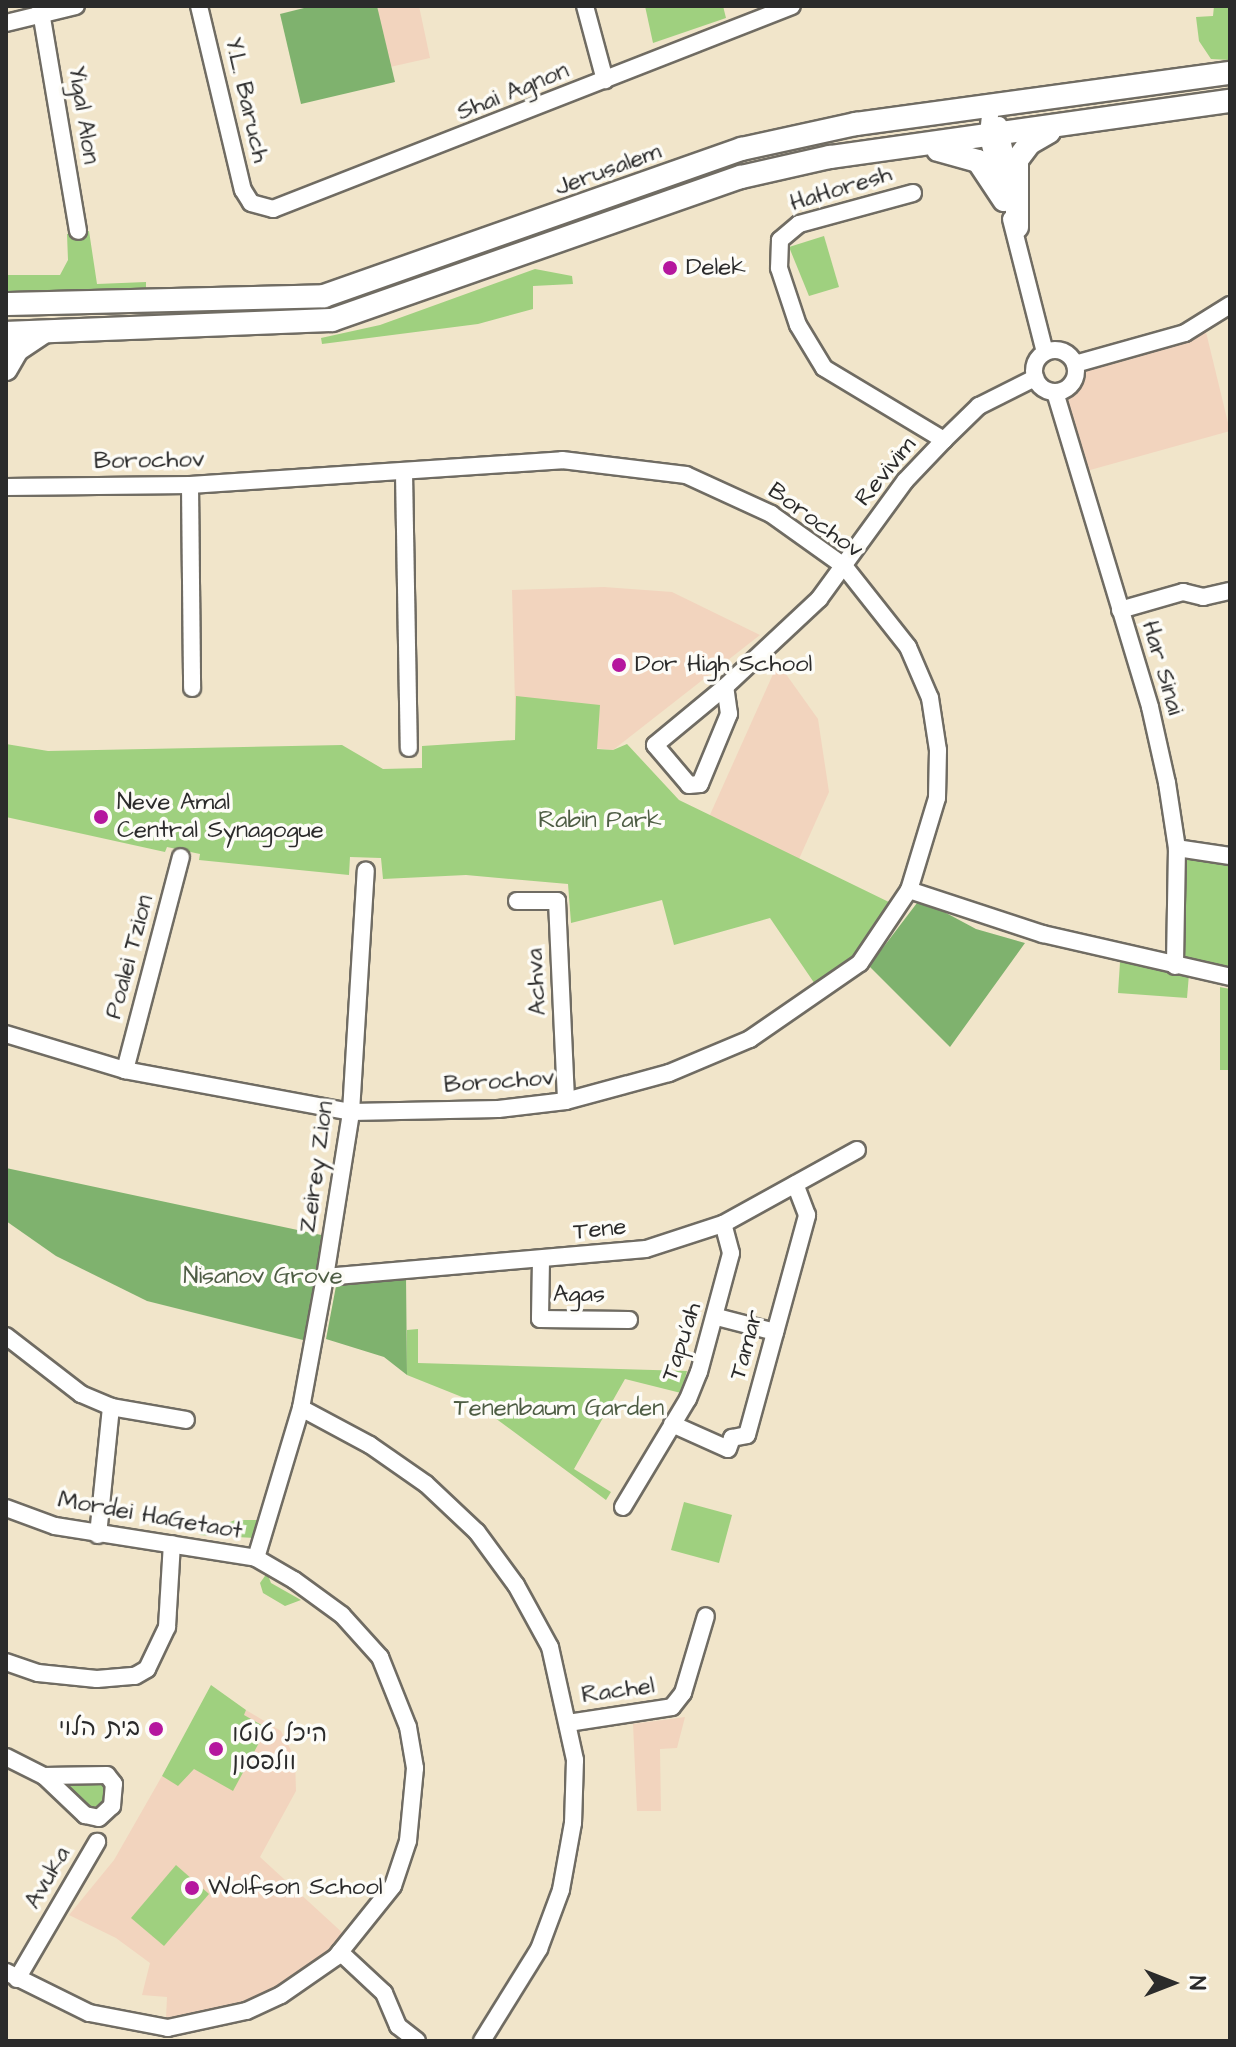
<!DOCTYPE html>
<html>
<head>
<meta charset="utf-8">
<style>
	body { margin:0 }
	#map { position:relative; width:1236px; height:2047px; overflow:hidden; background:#f1e5ca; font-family:"Architects Daughter","Playpen Sans Hebrew",sans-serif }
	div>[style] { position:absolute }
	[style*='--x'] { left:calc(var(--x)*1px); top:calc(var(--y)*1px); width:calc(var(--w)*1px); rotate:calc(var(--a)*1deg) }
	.built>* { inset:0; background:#f2d4be }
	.green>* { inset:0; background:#9fd07f }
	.forest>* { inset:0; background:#7fb26e }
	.roads { filter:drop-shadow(2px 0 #706c63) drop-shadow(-2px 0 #706c63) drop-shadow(0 2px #706c63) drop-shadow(0 -2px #706c63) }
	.street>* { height:16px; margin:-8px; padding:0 8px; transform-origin:8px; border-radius:8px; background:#fff }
	.street>.ring { margin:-8px; padding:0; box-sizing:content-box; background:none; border:16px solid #fff; border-radius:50% }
	.secondary>* { height:22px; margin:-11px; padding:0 11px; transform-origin:11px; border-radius:11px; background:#fff }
	.dots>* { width:22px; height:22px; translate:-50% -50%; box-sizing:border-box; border:4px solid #fdfcf7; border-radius:50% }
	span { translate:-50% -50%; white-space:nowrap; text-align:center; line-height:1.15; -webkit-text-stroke:7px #fdfcf7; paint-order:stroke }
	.street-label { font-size:24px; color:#2b2b2b }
	.poi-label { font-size:24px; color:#2b2b2b }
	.left { translate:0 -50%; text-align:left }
	.right { translate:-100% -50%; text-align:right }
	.park-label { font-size:24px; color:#4e5d44 }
	.frame { position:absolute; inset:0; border:8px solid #2b2b2b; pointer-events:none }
	.north { position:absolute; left:1132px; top:1943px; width:80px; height:80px; -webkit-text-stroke:6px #fdfcf7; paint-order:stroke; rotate:90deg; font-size:22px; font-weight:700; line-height:32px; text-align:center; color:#2b2b2b }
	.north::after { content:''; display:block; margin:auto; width:28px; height:36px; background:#2b2b2b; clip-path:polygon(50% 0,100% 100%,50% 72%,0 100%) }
</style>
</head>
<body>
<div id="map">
	<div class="built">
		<i style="clip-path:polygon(377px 6px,419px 6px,430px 58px,390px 67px)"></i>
		<i style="clip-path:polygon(1206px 332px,1230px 431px,1083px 472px,1061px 394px,1075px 386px,1079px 368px)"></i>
		<i style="clip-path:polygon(604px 587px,672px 592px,760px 635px,613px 750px,516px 740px,512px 590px)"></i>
		<i style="clip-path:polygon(778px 663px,818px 719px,829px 792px,799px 859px,709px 817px)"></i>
		<i style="clip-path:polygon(246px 1710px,281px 1731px,295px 1758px,296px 1791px,260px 1857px,346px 1936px,302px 1976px,269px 1993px,236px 2006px,166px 2018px,167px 1997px,142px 1995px,150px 1963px,116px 1938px,69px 1915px,114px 1860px,162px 1776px,178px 1785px,186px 1772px,267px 1728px,243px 1715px)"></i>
		<i style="clip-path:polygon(685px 1717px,677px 1748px,660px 1749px,661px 1811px,637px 1811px,633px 1724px)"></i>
	</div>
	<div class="green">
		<i style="clip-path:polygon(645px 6px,723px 6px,726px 18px,653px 43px)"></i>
		<i style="clip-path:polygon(1214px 6px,1230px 6px,1230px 60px,1211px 59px,1199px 41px,1196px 17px,1213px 16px)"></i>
		<i style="clip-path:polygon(89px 231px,97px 284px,146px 282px,146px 291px,6px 292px,6px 275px,60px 275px,68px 260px,67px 234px)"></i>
		<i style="clip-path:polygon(824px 236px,839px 287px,809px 296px,789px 247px)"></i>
		<i style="clip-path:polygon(535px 269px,572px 276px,573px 284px,533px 286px,533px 309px,478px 324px,322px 344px,321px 338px,380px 325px)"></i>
		<i style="clip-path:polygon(516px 696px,600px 705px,597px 749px,613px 750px,627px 744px,679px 800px,895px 905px,870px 943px,819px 990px,770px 918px,674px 945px,662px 900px,571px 923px,568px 884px,466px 875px,383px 879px,381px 858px,350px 857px,349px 875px,199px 860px,200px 854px,167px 847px,165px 852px,6px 817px,6px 744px,48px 751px,342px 745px,383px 769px,422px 768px,422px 746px,515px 740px)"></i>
		<i style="clip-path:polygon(1177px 848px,1230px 856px,1230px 977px,1175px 966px)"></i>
		<i style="clip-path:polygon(1120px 962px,1189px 974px,1187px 998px,1118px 993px)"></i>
		<i style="clip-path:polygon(1220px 987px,1230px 989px,1230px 1070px,1220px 1070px)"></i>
		<i style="clip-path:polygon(418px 1329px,418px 1363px,687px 1371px,681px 1393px,625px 1379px,574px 1469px,611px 1492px,606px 1500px,472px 1401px,407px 1375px,407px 1330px)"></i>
		<i style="clip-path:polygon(684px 1502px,732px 1515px,719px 1563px,671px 1550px)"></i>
		<i style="clip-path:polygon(235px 1520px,258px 1520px,255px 1538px,199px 1535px)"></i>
		<i style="clip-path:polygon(267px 1573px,271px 1583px,301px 1600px,285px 1606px,263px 1593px,260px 1583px)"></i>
		<i style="clip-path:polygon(211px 1685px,246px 1710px,244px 1715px,267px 1728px,233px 1791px,194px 1769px,178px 1786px,162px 1776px)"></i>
		<i style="clip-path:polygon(44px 1776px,114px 1784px,99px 1818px)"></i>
		<i style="clip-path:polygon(176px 1865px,209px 1894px,164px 1946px,131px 1918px)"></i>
	</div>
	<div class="forest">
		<i style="clip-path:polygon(312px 6px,377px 6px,395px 82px,301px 104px,280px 14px)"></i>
		<i style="clip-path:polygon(920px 899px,976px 929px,1025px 943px,950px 1047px,869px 966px)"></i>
		<i style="clip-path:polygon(6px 1168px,326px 1236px,307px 1341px,147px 1301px,56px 1256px,6px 1221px)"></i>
		<i style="clip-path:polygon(406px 1276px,407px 1375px,384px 1357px,326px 1339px,336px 1286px)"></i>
	</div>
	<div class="roads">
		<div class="street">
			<i style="--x:40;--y:6;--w:228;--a:80.4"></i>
			<i style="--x:199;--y:6;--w:189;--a:76.6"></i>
			<i style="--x:243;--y:190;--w:15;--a:58"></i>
			<i style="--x:251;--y:203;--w:23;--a:15"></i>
			<i style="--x:273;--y:209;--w:557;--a:-21.36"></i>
			<i style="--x:585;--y:6;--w:77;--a:74.9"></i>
			<i style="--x:6;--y:23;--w:72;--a:-13.7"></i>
			<i style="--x:991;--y:106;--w:31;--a:96"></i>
			<i style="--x:988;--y:137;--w:49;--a:76"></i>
			<i style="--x:999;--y:125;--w:52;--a:77.8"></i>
			<i style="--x:913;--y:193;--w:118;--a:164.8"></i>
			<i style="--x:799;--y:224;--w:25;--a:140"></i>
			<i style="--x:780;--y:240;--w:28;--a:92"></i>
			<i style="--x:779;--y:268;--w:60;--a:71.6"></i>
			<i style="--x:798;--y:325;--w:50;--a:58.8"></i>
			<i style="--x:824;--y:368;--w:140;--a:31"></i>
			<i style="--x:1011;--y:219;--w:137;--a:75.7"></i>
			<i class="ring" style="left:1034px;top:350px;width:26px;height:26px"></i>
			<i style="--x:1075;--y:364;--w:114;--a:-15.7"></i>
			<i style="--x:1185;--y:333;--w:53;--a:-31.9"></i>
			<i style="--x:1055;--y:392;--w:329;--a:73.2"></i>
			<i style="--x:1150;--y:707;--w:78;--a:77.4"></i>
			<i style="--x:1167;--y:783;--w:66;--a:81.3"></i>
			<i style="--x:1177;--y:848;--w:118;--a:91"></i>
			<i style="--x:404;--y:473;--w:275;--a:89"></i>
			<i style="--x:190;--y:485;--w:203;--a:89.4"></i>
			<i style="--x:6;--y:487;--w:184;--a:-0.6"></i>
			<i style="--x:190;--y:485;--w:373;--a:-3.8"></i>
			<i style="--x:562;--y:460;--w:125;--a:6.9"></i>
			<i style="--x:686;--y:475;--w:94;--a:24.6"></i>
			<i style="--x:771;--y:514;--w:90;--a:35.5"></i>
			<i style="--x:844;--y:566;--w:103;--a:51.7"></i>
			<i style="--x:908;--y:647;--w:56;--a:66.7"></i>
			<i style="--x:930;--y:698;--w:53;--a:81.3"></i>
			<i style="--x:938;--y:750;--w:48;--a:91.2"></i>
			<i style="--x:937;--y:798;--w:96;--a:106.9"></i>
			<i style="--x:909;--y:890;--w:88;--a:123.9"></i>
			<i style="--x:860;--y:963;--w:134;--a:145.4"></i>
			<i style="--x:750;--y:1039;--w:88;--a:157.2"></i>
			<i style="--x:669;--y:1073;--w:107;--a:164.8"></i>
			<i style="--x:566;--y:1101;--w:68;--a:173.3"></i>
			<i style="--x:498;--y:1109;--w:147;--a:178.8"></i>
			<i style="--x:351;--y:1112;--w:230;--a:-169.5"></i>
			<i style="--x:125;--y:1070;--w:124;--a:-163.2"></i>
			<i style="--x:1120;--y:610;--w:66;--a:-15.9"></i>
			<i style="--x:1183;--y:592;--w:21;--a:14"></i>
			<i style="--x:1203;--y:597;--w:28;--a:-13"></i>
			<i style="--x:725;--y:687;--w:91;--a:140.4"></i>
			<i style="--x:655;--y:745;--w:52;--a:49.6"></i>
			<i style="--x:689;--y:785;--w:11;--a:-5"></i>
			<i style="--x:700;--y:784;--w:76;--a:-67.5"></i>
			<i style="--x:729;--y:714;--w:27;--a:-98"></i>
			<i style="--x:725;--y:687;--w:129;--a:-43.1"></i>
			<i style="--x:819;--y:599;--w:146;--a:-53.9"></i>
			<i style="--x:905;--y:481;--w:57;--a:-46.4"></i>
			<i style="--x:944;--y:440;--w:49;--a:-44.2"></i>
			<i style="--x:979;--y:406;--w:63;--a:-26.6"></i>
			<i style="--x:1177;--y:848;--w:54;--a:8.6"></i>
			<i style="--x:909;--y:890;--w:141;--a:18.2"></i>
			<i style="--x:1043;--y:934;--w:192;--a:12.9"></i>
			<i style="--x:517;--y:901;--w:40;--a:0"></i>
			<i style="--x:557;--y:901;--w:200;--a:87.4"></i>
			<i style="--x:125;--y:1070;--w:220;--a:-75.3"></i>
			<i style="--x:541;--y:1260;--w:59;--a:91"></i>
			<i style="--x:540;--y:1319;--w:89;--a:0.6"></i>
			<i style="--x:325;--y:1277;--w:322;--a:-5"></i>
			<i style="--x:646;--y:1249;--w:81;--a:-18"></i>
			<i style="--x:723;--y:1224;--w:153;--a:-28.9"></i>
			<i style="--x:717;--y:1317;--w:60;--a:14.5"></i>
			<i style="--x:6;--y:1336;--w:95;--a:37.7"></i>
			<i style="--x:81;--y:1394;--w:33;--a:23"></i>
			<i style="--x:111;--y:1407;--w:76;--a:9.8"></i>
			<i style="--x:301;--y:1408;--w:78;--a:28.2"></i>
			<i style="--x:370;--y:1445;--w:68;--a:34.9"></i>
			<i style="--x:426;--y:1484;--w:70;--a:43.3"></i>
			<i style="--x:477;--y:1532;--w:66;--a:53.7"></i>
			<i style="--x:516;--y:1585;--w:71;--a:61.3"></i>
			<i style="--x:550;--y:1647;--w:116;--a:77.5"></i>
			<i style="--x:575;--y:1760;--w:63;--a:91.8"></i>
			<i style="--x:573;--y:1823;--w:68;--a:100.2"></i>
			<i style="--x:561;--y:1890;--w:63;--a:110.4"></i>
			<i style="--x:539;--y:1949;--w:108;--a:121.8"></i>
			<i style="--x:672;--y:1424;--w:61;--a:24.1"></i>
			<i style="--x:728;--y:1449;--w:12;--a:-70"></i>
			<i style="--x:732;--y:1438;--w:15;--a:-11"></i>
			<i style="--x:747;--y:1435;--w:228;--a:-74.7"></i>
			<i style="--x:807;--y:1215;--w:33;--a:-111"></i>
			<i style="--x:623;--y:1507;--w:126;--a:-59"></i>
			<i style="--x:688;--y:1399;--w:29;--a:-68"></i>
			<i style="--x:699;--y:1372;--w:123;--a:-74.9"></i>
			<i style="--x:731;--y:1253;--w:30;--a:-105"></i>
			<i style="--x:6;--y:1508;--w:52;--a:20.2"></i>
			<i style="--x:55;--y:1526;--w:204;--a:9"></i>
			<i style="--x:256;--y:1558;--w:44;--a:30.1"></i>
			<i style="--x:294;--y:1580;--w:59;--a:36.1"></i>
			<i style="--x:342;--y:1615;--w:57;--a:47.9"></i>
			<i style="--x:380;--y:1657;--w:75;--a:68.2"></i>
			<i style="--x:408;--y:1727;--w:42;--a:80.3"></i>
			<i style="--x:415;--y:1768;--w:73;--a:95.5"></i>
			<i style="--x:408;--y:1841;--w:47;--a:108.4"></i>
			<i style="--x:393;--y:1886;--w:91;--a:128.8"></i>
			<i style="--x:336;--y:1957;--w:67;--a:145.4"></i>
			<i style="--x:281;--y:1995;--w:38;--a:155"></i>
			<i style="--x:246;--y:2011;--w:80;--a:167.7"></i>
			<i style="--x:168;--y:2028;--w:80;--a:-169.2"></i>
			<i style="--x:89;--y:2013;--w:93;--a:-153.7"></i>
			<i style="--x:98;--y:1535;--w:129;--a:-84.2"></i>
			<i style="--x:256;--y:1558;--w:157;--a:-73.3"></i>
			<i style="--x:301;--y:1408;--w:133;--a:-79.6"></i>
			<i style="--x:325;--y:1277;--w:167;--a:-81"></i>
			<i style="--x:351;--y:1112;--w:242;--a:-86.5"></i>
			<i style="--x:6;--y:1662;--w:34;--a:19"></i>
			<i style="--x:38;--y:1673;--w:59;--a:5.8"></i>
			<i style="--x:97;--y:1679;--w:38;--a:-5"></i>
			<i style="--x:135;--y:1676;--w:14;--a:-30"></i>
			<i style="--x:147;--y:1669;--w:47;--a:-64.5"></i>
			<i style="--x:167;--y:1627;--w:83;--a:-86.6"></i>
			<i style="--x:568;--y:1723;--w:105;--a:-8.7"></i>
			<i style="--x:672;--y:1707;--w:18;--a:-52"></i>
			<i style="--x:683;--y:1693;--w:80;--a:-73.4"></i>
			<i style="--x:6;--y:1757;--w:42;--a:26.6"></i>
			<i style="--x:44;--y:1776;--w:57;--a:43.6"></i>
			<i style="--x:85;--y:1815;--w:14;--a:12"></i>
			<i style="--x:99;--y:1818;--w:18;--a:-43"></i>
			<i style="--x:112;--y:1806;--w:22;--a:-85"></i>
			<i style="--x:114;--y:1784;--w:11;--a:-128"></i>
			<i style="--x:107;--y:1775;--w:63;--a:179.1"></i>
			<i style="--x:340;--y:1952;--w:60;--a:43"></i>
			<i style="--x:384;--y:1993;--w:36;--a:67"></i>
			<i style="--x:398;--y:2026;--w:24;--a:38"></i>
			<i style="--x:17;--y:1979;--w:159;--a:-59.7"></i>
		</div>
		<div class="secondary">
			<i style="--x:938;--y:150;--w:41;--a:15.4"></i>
			<i style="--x:978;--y:161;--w:47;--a:56.3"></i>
			<i style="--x:1017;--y:227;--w:67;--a:-90"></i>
			<i style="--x:1017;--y:160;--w:21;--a:-53"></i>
			<i style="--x:1030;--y:143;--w:22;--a:-30"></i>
			<i style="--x:6;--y:304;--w:318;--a:-1.4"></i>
			<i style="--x:324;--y:296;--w:443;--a:-19.4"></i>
			<i style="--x:742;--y:149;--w:117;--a:-12.4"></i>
			<i style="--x:856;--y:124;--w:377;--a:-7.8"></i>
			<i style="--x:6;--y:333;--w:326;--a:-2.3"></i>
			<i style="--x:332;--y:320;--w:433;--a:-19.3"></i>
			<i style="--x:741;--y:177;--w:91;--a:-12.7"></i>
			<i style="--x:830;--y:157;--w:404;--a:-8"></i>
			<i style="--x:6;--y:369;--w:22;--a:-60"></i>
			<i style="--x:17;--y:350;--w:32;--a:-34"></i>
		</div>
	</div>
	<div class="dots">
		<i style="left:670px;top:268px;background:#b5179e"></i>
		<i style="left:619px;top:665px;background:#b5179e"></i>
		<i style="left:101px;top:817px;background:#b5179e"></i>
		<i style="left:156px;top:1729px;background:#b5179e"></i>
		<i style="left:216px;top:1749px;background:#b5179e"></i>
		<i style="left:192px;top:1888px;background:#b5179e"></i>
	</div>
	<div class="street-label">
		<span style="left:513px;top:92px;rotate:-22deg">Shai Agnon</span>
		<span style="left:246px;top:100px;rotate:77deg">Y.L. Baruch</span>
		<span style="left:83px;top:115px;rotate:81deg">Yigal Alon</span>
		<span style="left:608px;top:170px;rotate:-20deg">Jerusalem</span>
		<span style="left:841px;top:189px;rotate:-17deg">HaHoresh</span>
		<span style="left:149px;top:461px;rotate:-1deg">Borochov</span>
		<span style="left:886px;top:472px;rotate:-51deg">Revivim</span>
		<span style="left:815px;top:521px;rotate:36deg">Borochov</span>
		<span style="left:1162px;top:668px;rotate:74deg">Har Sinai</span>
		<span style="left:130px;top:957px;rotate:-75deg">Poalei Tzion</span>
		<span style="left:537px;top:982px;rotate:-93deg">Achva</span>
		<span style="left:499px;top:1082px;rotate:-4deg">Borochov</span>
		<span style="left:317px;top:1167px;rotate:-82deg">Zeirey Zion</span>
		<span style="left:600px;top:1230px;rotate:-6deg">Tene</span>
		<span style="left:579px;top:1295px">Agas</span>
		<span style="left:682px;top:1342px;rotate:-72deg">Tapu'ah</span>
		<span style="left:747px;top:1345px;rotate:-75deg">Tamar</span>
		<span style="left:150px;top:1516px;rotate:10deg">Mordei HaGetaot</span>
		<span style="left:618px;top:1691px;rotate:-8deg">Rachel</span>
		<span style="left:48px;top:1878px;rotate:-60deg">Avuka</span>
	</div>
	<div class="poi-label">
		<span class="left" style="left:686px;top:268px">Delek</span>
		<span class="left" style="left:635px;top:665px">Dor High School</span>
		<span class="left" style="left:117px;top:817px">Neve Amal<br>Central Synagogue</span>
		<span class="right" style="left:140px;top:1729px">בית הלוי</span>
		<span class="left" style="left:232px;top:1749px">היכל טוטו<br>וולפסון</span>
		<span class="left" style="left:208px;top:1888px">Wolfson School</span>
	</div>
	<div class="park-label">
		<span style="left:600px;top:821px">Rabin Park</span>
		<span style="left:263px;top:1277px">Nisanov Grove</span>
		<span style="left:559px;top:1409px">Tenenbaum Garden</span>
	</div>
	<div class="frame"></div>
	<div class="north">N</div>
</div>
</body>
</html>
